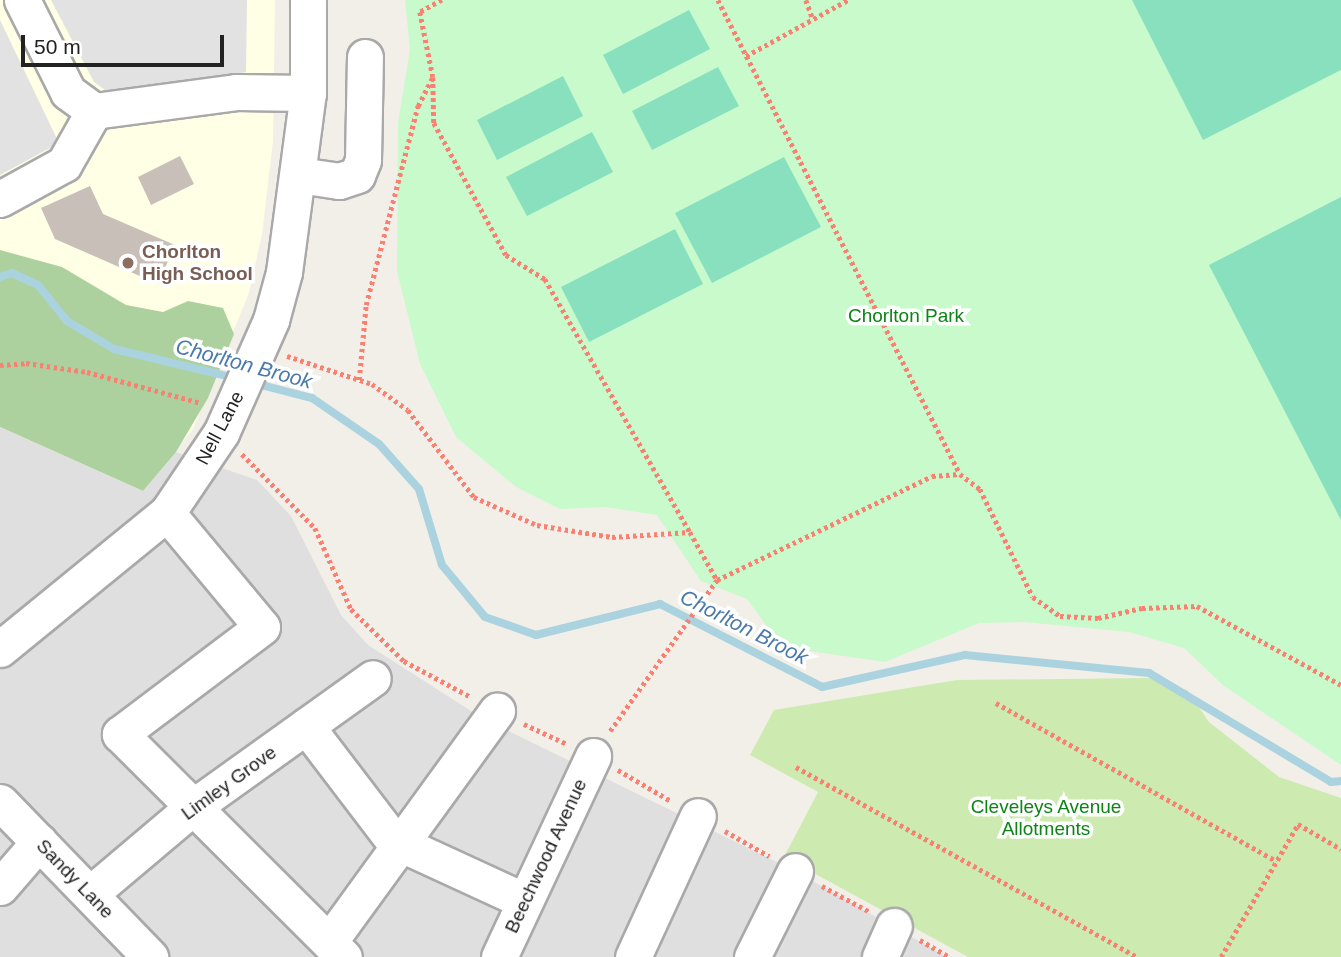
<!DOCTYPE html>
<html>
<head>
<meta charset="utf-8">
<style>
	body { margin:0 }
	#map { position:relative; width:1341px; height:957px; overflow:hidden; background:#f2efe9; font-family:Helvetica,sans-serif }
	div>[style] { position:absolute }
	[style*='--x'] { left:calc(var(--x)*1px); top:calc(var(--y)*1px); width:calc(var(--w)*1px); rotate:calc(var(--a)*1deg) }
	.residential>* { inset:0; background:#e0dfdf }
	.education>* { inset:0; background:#ffffe5 }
	.grass>* { inset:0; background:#cdebb0 }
	.forest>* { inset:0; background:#add19e }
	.park>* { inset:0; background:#c8facc }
	.pitch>* { inset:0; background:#88e0be }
	.parking>* { inset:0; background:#e2e2e2 }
	.stream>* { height:8px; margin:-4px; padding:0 4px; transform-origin:4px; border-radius:4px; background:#aad3df }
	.building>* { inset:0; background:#c7bfb8 }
	.path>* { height:4.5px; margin-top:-2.25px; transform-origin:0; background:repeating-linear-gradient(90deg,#fa8072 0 3.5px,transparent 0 7px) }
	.roads { filter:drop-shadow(2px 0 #a9a9a9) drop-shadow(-2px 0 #a9a9a9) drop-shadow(0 2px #a9a9a9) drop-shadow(0 -2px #a9a9a9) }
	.minor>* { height:35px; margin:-17.5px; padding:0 17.5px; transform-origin:17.5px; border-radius:17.5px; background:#fff }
	.dots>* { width:19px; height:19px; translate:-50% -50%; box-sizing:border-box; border:4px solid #fff; border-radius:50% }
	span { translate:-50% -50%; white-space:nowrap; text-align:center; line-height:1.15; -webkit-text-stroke:7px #fff; paint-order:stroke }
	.education-label { font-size:19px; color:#785e54; font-weight:700 }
	.left { translate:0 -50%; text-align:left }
	.park-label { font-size:19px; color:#0c8416 }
	.street-label { font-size:19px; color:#222 }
	.water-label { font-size:21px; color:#4a7aab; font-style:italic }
	.scale { position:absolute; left:21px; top:35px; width:203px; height:32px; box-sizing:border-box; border:4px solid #222; border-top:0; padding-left:9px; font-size:21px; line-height:24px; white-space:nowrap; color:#222; -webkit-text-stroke:5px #fff; paint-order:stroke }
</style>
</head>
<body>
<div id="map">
	<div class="residential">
		<i style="clip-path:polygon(0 427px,143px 491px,176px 452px,257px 480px,291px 516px,341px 615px,368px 645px,482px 718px,795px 871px,947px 957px,0 957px)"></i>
	</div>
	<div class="education">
		<i style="clip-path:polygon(0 0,275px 0,273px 141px,262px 234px,249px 293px,193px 429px,143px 491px,0 427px)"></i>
	</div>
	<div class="grass">
		<i style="clip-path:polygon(1148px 678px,1187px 690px,1209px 722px,1279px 777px,1341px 798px,1341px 957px,968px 957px,784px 857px,818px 792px,750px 755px,774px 710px,957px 680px)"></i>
	</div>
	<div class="forest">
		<i style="clip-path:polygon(0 250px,62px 267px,126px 305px,163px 312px,188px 301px,223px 308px,234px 334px,208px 398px,176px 452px,143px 491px,0 427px)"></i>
	</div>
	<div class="park">
		<i style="clip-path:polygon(405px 0,1341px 0,1341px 765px,1224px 686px,1184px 648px,1129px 632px,1024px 622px,979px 623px,885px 662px,782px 647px,747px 599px,701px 581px,657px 515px,605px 507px,560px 509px,516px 487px,456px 437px,420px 364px,397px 271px,398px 123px,410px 49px)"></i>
	</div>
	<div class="pitch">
		<i style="clip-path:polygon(1132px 0,1341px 0,1341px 70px,1203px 140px)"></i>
		<i style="clip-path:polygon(689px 10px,710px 49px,623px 94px,603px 55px)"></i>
		<i style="clip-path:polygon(718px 67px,739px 106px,652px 150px,632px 111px)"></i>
		<i style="clip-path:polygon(563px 76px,583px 116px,497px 160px,477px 120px)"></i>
		<i style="clip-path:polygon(592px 132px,613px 172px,527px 216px,506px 177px)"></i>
		<i style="clip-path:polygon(784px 157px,821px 227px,712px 283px,675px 213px)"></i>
		<i style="clip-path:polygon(1341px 197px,1341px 520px,1209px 265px)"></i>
		<i style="clip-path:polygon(675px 229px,703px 284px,589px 342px,561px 287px)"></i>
	</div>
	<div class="parking">
		<i style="clip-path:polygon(51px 0,247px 0,246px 72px,125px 93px,105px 90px,94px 82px)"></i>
		<i style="clip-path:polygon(0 20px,59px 143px,0 175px)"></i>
	</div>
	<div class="stream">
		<i style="--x:0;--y:277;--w:13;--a:-18"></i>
		<i style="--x:12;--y:273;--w:29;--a:25"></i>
		<i style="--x:38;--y:285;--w:46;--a:51.1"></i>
		<i style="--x:67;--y:321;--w:55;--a:30.8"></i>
		<i style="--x:114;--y:349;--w:124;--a:13.5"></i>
		<i style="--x:254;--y:383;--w:60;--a:14.5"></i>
		<i style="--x:312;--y:398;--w:81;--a:34.5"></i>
		<i style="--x:379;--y:444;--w:60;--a:48.4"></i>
		<i style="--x:419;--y:489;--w:79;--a:73.2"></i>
		<i style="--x:442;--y:565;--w:67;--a:50.4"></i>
		<i style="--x:485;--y:617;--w:54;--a:19.4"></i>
		<i style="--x:536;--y:635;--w:128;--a:-14"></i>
		<i style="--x:660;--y:604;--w:182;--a:27.1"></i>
		<i style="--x:822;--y:687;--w:147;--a:-12.6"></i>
		<i style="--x:965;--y:655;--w:185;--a:5.6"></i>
		<i style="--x:1149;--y:673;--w:212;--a:30.9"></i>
		<i style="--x:1331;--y:782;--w:10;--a:-6"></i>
	</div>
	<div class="building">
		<i style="clip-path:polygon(180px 156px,194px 184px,151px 205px,138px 177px)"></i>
		<i style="clip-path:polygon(90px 186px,103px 214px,175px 245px,158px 284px,55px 239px,41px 208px)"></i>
	</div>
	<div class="path">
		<i style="--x:442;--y:0;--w:25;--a:151"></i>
		<i style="--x:420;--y:12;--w:66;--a:78.7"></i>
		<i style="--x:433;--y:77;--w:46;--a:88.8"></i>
		<i style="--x:434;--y:123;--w:150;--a:61.4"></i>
		<i style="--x:506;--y:255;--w:46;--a:31.6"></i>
		<i style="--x:545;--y:279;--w:292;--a:60.2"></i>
		<i style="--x:718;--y:0;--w:532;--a:62.95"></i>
		<i style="--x:806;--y:0;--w:20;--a:70"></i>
		<i style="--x:746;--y:56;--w:116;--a:-28.8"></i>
		<i style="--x:287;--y:356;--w:89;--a:18.2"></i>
		<i style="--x:372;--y:384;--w:44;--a:35.8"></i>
		<i style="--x:408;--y:410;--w:109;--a:52.8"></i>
		<i style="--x:474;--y:497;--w:69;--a:24"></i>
		<i style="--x:537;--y:525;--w:76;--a:9.1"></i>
		<i style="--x:612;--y:537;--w:78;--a:-3.7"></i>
		<i style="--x:690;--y:532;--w:55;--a:60.6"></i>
		<i style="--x:0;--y:365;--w:26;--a:-4"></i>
		<i style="--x:26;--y:363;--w:62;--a:8.4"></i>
		<i style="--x:87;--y:372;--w:118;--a:15.2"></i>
		<i style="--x:359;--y:380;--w:75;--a:-84.7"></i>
		<i style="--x:366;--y:305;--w:206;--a:-75.4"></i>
		<i style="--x:418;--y:106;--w:31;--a:-63"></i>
		<i style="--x:242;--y:454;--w:104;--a:45.4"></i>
		<i style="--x:315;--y:528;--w:89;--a:66"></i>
		<i style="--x:351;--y:609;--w:74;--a:44.5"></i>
		<i style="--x:404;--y:661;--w:74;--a:28.3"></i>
		<i style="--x:996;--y:703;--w:322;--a:29.4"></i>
		<i style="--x:524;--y:724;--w:47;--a:24.9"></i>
		<i style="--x:610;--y:731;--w:185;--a:-54.7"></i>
		<i style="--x:717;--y:580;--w:239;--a:-25.8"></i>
		<i style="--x:932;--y:476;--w:28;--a:-4"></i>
		<i style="--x:960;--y:474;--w:25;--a:37"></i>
		<i style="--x:980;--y:489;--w:120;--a:63.9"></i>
		<i style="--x:1033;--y:597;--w:33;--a:35"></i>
		<i style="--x:1060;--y:616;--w:38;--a:3"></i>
		<i style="--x:1098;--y:618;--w:45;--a:-12.8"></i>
		<i style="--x:1142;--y:608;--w:55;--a:-2.1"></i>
		<i style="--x:1197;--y:606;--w:164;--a:28.7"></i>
		<i style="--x:796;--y:767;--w:390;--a:29.1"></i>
		<i style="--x:618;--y:770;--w:61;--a:30.3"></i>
		<i style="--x:725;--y:831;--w:51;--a:29.6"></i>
		<i style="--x:822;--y:886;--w:55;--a:28.4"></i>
		<i style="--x:920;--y:940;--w:34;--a:30"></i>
		<i style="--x:1221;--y:957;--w:154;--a:-59.9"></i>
		<i style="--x:1298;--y:824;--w:50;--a:30.2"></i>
	</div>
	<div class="roads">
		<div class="minor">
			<i style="--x:22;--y:0;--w:103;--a:63.4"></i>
			<i style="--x:68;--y:92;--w:32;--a:36"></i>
			<i style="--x:94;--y:111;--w:143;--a:-7.6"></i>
			<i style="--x:236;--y:92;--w:72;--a:0.8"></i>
			<i style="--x:299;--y:175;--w:40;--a:8.5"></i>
			<i style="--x:339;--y:181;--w:19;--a:-18"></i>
			<i style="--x:357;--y:175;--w:16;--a:-68"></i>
			<i style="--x:363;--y:160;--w:103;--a:-88.9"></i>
			<i style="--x:0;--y:199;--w:73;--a:-28.7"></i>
			<i style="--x:64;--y:164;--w:61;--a:-60.5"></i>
			<i style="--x:167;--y:513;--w:148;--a:50.2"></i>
			<i style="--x:262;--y:627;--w:178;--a:143"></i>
			<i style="--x:120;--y:734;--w:316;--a:44.9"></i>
			<i style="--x:0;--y:649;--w:215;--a:-39.2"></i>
			<i style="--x:167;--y:513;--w:97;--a:-56"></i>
			<i style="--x:221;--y:433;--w:124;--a:-66.1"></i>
			<i style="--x:271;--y:320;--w:50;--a:-74.8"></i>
			<i style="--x:284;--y:272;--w:181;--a:-82.4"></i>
			<i style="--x:308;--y:93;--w:93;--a:-90"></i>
			<i style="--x:306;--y:726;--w:153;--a:52.7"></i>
			<i style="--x:0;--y:802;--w:216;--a:45.9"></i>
			<i style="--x:401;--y:844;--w:136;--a:24.7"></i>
			<i style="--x:0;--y:887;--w:60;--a:-49.1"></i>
			<i style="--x:90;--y:894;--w:135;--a:-40.2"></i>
			<i style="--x:193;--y:807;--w:221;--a:-35.6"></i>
			<i style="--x:329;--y:942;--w:286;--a:-54"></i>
			<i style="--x:499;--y:957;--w:222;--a:-64.9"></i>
			<i style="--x:633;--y:957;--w:155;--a:-65.3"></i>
			<i style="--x:752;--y:957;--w:96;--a:-63.4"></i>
			<i style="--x:880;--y:957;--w:34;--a:-66"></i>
		</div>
	</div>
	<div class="dots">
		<i style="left:128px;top:263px;background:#8d6e63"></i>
	</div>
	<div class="education-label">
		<span class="left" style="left:142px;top:263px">Chorlton<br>High School</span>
	</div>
	<div class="park-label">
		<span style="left:906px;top:316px">Chorlton Park</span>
		<span style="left:1046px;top:818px">Cleveleys Avenue<br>Allotments</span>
	</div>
	<div class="street-label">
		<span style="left:220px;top:428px;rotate:-62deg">Nell Lane</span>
		<span style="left:229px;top:783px;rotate:-36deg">Limley Grove</span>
		<span style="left:546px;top:856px;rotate:-65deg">Beechwood Avenue</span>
		<span style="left:75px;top:879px;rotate:46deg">Sandy Lane</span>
	</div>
	<div class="water-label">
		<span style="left:244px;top:364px;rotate:15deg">Chorlton Brook</span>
		<span style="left:744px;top:627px;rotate:27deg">Chorlton Brook</span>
	</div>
	<div class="scale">50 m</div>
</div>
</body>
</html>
